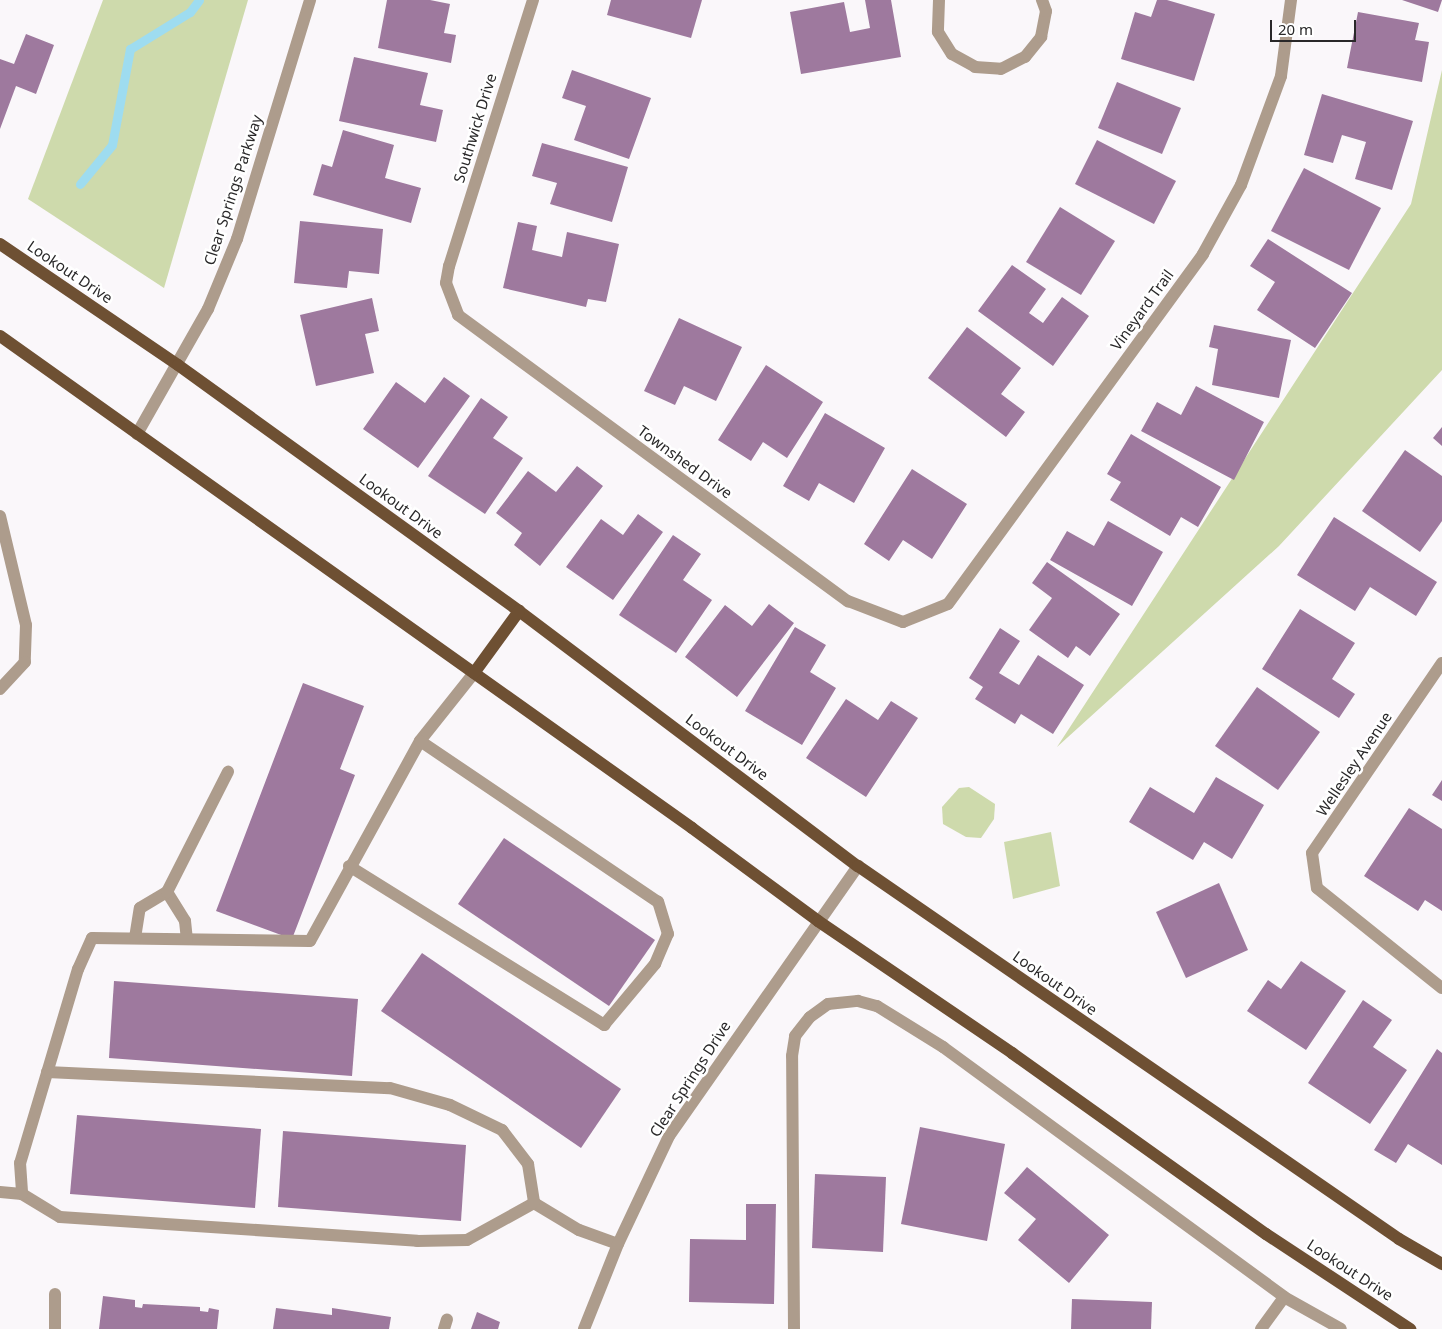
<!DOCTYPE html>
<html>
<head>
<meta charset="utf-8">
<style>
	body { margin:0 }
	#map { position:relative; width:1442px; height:1329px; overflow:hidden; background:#faf7fa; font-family:"Noto Sans",sans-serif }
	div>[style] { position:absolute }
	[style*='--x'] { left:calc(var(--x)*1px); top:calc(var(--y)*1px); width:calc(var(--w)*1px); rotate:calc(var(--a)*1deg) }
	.green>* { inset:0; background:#cedaac }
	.stream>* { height:9px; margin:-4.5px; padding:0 4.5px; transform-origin:4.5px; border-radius:4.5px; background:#9edcf0 }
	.building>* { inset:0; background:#9e799e }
	.minor>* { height:12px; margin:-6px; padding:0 6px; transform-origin:6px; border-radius:6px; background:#ad9c8c }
	.major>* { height:12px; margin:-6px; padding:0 6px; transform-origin:6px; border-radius:6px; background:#6e5033 }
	span { translate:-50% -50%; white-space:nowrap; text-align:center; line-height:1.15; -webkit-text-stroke:5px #fff; paint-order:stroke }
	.street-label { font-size:15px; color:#292829 }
	.scale { position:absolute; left:1270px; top:20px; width:86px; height:22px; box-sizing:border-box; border:2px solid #292829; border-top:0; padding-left:6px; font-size:15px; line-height:18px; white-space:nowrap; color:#292829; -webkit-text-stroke:4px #fff; paint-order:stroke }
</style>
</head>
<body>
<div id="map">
	<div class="green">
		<i style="clip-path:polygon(103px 0,248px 0,164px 288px,28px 199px)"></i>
		<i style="clip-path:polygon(1442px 70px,1442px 370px,1279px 546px,1057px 747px,1411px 204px)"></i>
		<i style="clip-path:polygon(969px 787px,995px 804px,994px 819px,981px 838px,966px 837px,943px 824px,942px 807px,959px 788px)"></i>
		<i style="clip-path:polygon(1051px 832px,1060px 886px,1013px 899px,1004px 842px)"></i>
	</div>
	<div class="stream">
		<i style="--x:80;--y:184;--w:50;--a:-50.6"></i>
		<i style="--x:112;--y:145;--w:98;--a:-79.4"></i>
		<i style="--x:130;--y:49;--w:70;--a:-31.7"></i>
		<i style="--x:190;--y:12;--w:15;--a:-53"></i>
	</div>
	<div class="building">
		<i style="clip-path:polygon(387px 0,430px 0,450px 4px,444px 33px,456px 35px,451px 63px,378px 48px)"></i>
		<i style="clip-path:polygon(611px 0,702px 0,691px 38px,607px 15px)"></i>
		<i style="clip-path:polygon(865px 0,891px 0,901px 57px,801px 74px,790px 12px,844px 2px,850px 32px,870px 28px)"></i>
		<i style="clip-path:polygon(1157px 0,1167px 0,1215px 14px,1194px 81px,1121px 59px,1135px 12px,1151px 17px)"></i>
		<i style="clip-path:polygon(1402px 0,1442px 0,1438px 12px)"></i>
		<i style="clip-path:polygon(1358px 12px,1419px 23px,1415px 40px,1429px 42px,1422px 82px,1347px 68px)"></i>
		<i style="clip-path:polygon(26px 34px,54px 45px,36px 94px,16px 86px,0 129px,0 59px,14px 64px)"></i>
		<i style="clip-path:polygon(354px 57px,428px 73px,420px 105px,443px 110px,436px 142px,339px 121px)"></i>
		<i style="clip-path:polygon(572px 70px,651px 98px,629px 159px,574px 140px,586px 106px,562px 98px)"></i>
		<i style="clip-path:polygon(1117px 82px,1181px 108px,1162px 154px,1098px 128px)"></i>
		<i style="clip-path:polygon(1322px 94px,1413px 121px,1392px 190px,1355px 179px,1366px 142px,1342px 135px,1333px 163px,1304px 155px)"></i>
		<i style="clip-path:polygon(343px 130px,394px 145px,385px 178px,421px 188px,411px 223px,313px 195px,322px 164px,332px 167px)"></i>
		<i style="clip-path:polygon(1097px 140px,1176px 181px,1154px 224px,1075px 184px)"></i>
		<i style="clip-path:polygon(542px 143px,628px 167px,612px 222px,550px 204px,557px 183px,532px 176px)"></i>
		<i style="clip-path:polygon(1304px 168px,1381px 208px,1349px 270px,1271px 231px)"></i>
		<i style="clip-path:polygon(1060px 207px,1115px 241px,1081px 295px,1026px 262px)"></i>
		<i style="clip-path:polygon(300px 221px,383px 229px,379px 274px,349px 271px,347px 288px,294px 283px)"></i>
		<i style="clip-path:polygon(518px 222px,537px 226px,532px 250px,562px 257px,567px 232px,619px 244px,606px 302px,588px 299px,586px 307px,503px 288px)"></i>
		<i style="clip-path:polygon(1268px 239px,1352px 293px,1315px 348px,1257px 310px,1275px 282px,1250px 266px)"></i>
		<i style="clip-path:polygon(1012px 265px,1046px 289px,1029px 313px,1043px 323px,1062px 297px,1089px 316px,1053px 366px,978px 311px)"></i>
		<i style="clip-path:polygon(372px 298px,379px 331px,365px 334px,374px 373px,316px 386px,300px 315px)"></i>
		<i style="clip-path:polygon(679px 318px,742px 347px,716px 401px,684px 386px,675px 405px,644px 391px)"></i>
		<i style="clip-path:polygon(1214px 325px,1291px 340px,1279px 398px,1212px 385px,1218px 349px,1209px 347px)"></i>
		<i style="clip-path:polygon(967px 327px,1021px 368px,1001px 394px,1025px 412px,1006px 437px,928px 378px)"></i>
		<i style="clip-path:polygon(766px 365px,823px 402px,787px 458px,763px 442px,751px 461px,718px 440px)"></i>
		<i style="clip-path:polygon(444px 377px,470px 396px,418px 468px,363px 429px,396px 382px,425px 403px)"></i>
		<i style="clip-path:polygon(1196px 386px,1264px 422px,1234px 480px,1141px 431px,1157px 402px,1181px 415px)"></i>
		<i style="clip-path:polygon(481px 398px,508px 417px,493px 438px,523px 458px,485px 514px,428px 476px)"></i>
		<i style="clip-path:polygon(825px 413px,885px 448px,854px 503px,819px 483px,809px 501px,783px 486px)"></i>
		<i style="clip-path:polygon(1442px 427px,1442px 446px,1433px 438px)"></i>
		<i style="clip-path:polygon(1131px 434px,1221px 487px,1198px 527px,1181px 517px,1170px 536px,1110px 500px,1121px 482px,1107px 474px)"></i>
		<i style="clip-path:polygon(1405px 450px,1442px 476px,1442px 521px,1420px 552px,1362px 511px)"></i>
		<i style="clip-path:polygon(577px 466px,603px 486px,540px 566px,514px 545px,522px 533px,496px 513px,528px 471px,556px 492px)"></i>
		<i style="clip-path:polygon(912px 469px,967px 504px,932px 559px,903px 540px,889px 561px,864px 544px)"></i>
		<i style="clip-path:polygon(638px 514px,663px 532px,613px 600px,566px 567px,601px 519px,623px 535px)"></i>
		<i style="clip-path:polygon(1334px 517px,1437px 582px,1416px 616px,1370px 587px,1355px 611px,1297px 575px)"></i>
		<i style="clip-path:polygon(1108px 521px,1163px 552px,1132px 606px,1050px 560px,1067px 531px,1094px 546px)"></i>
		<i style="clip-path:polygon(673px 535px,701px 554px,683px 580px,712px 600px,676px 653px,619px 615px)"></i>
		<i style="clip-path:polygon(1047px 562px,1120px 614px,1090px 656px,1076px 646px,1068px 658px,1029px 630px,1052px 598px,1032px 583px)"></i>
		<i style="clip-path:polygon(769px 604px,794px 623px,737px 697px,685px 657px,725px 605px,752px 626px)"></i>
		<i style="clip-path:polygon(1300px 609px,1355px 643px,1332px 679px,1355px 694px,1339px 718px,1262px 669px)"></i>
		<i style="clip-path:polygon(795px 627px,826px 645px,810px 672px,836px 688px,802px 745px,745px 711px)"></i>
		<i style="clip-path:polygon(1000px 628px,1020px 641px,999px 673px,1019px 685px,1038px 655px,1084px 685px,1053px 734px,1021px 714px,1015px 724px,975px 699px,983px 687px,969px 678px)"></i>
		<i style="clip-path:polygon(303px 683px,364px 706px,340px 769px,355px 775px,292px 939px,216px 911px)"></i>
		<i style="clip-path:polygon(1257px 687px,1320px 732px,1278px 790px,1215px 746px)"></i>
		<i style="clip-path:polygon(846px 699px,878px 720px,891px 701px,918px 718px,866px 797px,806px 758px)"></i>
		<i style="clip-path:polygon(1216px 777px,1264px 805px,1232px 859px,1204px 842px,1193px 860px,1129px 822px,1150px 787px,1194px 813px)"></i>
		<i style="clip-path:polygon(1442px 780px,1442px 801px,1432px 795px)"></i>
		<i style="clip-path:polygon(1409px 808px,1442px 829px,1442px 911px,1425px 900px,1418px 911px,1364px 876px)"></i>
		<i style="clip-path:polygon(504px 838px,655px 940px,609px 1006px,458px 904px)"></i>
		<i style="clip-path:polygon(1219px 883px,1248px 950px,1186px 978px,1156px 912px)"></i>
		<i style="clip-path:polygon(422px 953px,621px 1089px,581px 1148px,381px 1011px)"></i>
		<i style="clip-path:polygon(1301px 961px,1346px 991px,1306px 1050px,1247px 1011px,1268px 980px,1281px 989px)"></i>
		<i style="clip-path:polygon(114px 981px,358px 999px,352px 1076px,109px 1058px)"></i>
		<i style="clip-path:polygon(1363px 1000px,1392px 1020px,1373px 1047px,1407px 1070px,1370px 1124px,1308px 1083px)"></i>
		<i style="clip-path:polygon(1437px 1049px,1442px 1053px,1442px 1165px,1408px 1144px,1396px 1163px,1374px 1150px)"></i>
		<i style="clip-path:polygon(77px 1115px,261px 1129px,255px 1208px,70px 1194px)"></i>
		<i style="clip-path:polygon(920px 1127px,1005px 1144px,987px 1241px,901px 1224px)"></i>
		<i style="clip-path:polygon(283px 1131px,466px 1145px,461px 1221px,278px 1207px)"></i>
		<i style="clip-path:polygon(1027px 1167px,1109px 1235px,1069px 1283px,1018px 1240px,1036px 1219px,1004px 1193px)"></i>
		<i style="clip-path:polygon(815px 1174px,886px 1177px,883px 1252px,812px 1248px)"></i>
		<i style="clip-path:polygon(746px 1204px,776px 1204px,774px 1304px,689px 1302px,690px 1239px,746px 1240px)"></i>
		<i style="clip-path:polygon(103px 1296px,135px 1300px,135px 1307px,142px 1308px,143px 1304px,200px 1307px,200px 1311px,208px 1312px,209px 1308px,219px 1310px,217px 1329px,99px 1329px)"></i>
		<i style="clip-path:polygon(1072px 1299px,1152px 1302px,1151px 1329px,1071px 1329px)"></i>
		<i style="clip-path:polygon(276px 1308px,332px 1315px,332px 1308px,391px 1317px,389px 1329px,273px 1329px)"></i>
		<i style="clip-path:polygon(477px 1312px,500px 1322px,498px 1329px,471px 1329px)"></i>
	</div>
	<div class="minor">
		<i style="--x:533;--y:0;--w:279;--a:107.5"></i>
		<i style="--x:449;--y:266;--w:17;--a:100"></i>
		<i style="--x:446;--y:283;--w:34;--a:69"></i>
		<i style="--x:458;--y:315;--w:484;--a:36.3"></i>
		<i style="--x:848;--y:601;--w:59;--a:20.9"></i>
		<i style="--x:903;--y:622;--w:48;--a:-21.8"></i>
		<i style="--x:948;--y:604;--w:433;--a:-53.9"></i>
		<i style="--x:1203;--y:254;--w:79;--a:-61.2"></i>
		<i style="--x:1241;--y:185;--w:116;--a:-69.8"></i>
		<i style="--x:1281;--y:76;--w:77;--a:-82.5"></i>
		<i style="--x:939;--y:0;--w:32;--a:92"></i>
		<i style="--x:938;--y:32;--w:26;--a:58"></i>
		<i style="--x:952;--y:54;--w:26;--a:29"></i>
		<i style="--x:975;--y:67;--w:26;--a:4"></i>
		<i style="--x:1001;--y:69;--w:27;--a:-27"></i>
		<i style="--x:1025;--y:57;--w:26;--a:-51"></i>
		<i style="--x:1041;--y:37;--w:26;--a:-79"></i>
		<i style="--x:1046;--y:11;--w:12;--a:-110"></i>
		<i style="--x:137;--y:434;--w:144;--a:-60.4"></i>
		<i style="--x:208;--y:309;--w:76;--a:-67.5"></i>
		<i style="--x:237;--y:239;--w:250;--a:-73"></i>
		<i style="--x:0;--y:516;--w:112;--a:76.6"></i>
		<i style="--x:26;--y:625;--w:37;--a:92"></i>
		<i style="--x:25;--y:662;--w:37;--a:133"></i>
		<i style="--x:1442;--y:663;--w:230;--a:124.4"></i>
		<i style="--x:1312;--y:853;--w:35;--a:82"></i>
		<i style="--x:1317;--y:888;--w:160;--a:38.7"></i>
		<i style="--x:474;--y:673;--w:87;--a:128.5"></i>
		<i style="--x:420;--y:741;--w:228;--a:118.8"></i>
		<i style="--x:310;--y:941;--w:218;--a:-179.2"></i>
		<i style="--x:92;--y:938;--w:34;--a:114"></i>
		<i style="--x:78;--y:969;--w:202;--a:106.6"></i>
		<i style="--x:20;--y:1163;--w:31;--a:86"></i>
		<i style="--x:22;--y:1194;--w:44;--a:31.2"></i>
		<i style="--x:60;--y:1217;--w:358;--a:3.8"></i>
		<i style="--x:417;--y:1241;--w:50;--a:-1.1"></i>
		<i style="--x:467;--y:1240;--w:77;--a:-28.9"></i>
		<i style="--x:534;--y:1203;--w:52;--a:31"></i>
		<i style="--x:579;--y:1230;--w:41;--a:19.7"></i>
		<i style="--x:349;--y:866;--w:301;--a:31.9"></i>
		<i style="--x:604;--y:1025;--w:80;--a:-50.1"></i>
		<i style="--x:655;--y:964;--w:33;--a:-67"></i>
		<i style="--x:668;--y:934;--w:34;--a:-107"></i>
		<i style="--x:658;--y:902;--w:287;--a:-145.9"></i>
		<i style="--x:167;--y:892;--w:34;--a:58"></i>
		<i style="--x:185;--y:921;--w:18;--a:84"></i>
		<i style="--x:135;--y:938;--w:30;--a:-81"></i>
		<i style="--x:140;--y:908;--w:31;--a:-31"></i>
		<i style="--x:167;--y:892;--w:135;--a:-63.1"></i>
		<i style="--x:47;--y:1072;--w:343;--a:2.7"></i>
		<i style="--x:390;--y:1088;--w:62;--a:15.8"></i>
		<i style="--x:450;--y:1105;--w:58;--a:25.7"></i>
		<i style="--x:502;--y:1130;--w:43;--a:52.6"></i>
		<i style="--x:528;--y:1164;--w:39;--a:81"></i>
		<i style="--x:0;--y:1192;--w:22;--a:5"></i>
		<i style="--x:55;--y:1294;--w:35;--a:90"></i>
		<i style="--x:444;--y:1329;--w:10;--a:-73"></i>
		<i style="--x:584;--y:1329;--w:92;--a:-68.2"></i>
		<i style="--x:618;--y:1244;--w:119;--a:-64.7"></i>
		<i style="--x:669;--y:1136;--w:330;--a:-55"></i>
		<i style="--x:794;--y:1329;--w:273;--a:-90.4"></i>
		<i style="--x:792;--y:1056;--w:20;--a:-81"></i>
		<i style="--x:795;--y:1036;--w:24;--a:-52"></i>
		<i style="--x:810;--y:1017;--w:22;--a:-36"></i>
		<i style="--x:828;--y:1004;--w:30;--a:-6"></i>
		<i style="--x:858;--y:1001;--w:20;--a:15"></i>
		<i style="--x:877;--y:1006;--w:78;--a:31.8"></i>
		<i style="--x:943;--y:1047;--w:423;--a:36.2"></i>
		<i style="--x:1284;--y:1297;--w:65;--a:29.3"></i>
		<i style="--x:1261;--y:1329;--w:39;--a:-54"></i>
	</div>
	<div class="major">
		<i style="--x:0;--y:244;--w:215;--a:34.2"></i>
		<i style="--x:178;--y:365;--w:420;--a:35.8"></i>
		<i style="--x:519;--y:611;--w:424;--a:37"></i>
		<i style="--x:858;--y:866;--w:657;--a:34.58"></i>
		<i style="--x:1399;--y:1239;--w:50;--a:30.2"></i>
		<i style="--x:0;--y:336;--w:849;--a:35.41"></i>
		<i style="--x:692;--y:828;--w:157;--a:36.4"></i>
		<i style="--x:818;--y:921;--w:235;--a:34.2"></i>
		<i style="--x:1012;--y:1053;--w:312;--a:35.5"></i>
		<i style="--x:1266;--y:1234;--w:173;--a:33.4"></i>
		<i style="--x:474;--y:673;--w:77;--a:-54"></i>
	</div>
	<div class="street-label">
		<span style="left:475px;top:128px;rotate:-73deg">Southwick Drive</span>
		<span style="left:233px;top:190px;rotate:-72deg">Clear Springs Parkway</span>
		<span style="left:70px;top:272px;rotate:34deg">Lookout Drive</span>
		<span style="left:1142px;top:310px;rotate:-54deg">Vineyard Trail</span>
		<span style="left:685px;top:462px;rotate:36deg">Townshed Drive</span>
		<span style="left:401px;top:506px;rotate:36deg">Lookout Drive</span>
		<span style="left:727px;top:747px;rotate:37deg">Lookout Drive</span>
		<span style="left:1354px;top:764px;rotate:-56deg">Wellesley Avenue</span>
		<span style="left:1055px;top:983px;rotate:35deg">Lookout Drive</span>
		<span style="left:690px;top:1079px;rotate:-57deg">Clear Springs Drive</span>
		<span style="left:1350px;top:1270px;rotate:33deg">Lookout Drive</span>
	</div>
	<div class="scale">20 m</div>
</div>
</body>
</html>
